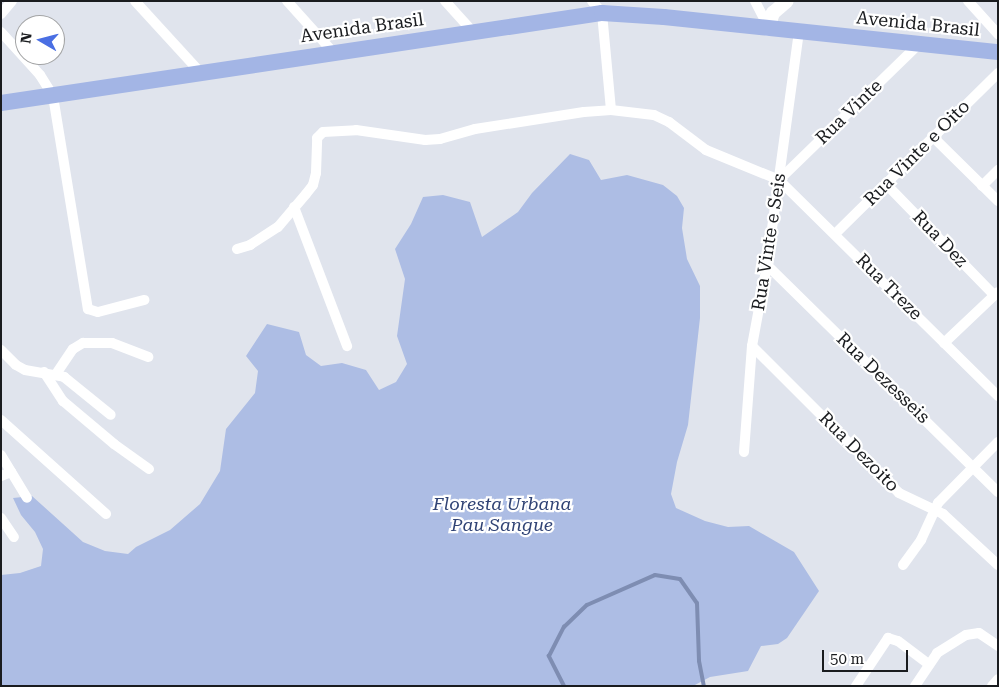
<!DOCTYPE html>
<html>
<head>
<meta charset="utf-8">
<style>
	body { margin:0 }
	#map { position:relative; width:999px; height:687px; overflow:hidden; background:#e0e4ed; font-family:"Roboto Serif",serif }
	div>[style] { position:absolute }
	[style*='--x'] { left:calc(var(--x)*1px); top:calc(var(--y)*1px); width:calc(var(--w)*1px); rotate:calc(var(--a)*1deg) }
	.green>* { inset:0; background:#adbde4 }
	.stream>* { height:4px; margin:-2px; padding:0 2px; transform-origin:2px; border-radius:2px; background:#7e8db2 }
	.minor>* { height:10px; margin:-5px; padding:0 5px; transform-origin:5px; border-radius:5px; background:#fff }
	.tertiary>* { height:14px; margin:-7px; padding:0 7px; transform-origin:7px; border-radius:7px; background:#fff }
	.primary>* { height:16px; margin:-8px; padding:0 8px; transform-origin:8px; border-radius:8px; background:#a3b5e5 }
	span { translate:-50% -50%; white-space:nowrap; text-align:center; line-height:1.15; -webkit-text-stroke:4.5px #fff; paint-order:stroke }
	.street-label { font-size:18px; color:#1a1c1f }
	.park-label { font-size:18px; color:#304375; font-style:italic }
	.frame { position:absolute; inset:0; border:2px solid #1a1c1f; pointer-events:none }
	.north { position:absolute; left:15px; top:15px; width:50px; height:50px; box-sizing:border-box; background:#fff; border:1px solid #a3a4a5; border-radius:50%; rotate:278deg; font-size:14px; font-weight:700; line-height:20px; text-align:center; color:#1a1c1f }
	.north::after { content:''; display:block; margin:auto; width:18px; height:22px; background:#4a6fe3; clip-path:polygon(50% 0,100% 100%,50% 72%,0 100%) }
	.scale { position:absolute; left:822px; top:650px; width:86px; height:22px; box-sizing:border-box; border:2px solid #1a1c1f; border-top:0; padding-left:6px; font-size:15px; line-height:18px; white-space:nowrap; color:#1a1c1f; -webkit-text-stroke:4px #fff; paint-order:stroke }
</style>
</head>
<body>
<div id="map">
	<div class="green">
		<i style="clip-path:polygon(570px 154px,589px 160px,601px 180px,627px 175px,663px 185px,677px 196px,684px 208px,682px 228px,687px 259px,700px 286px,700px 318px,688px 425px,677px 462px,671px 494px,676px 508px,705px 521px,728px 527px,749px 526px,794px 552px,819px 591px,787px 638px,778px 644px,761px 646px,748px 671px,710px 677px,693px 686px,1px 686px,1px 575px,20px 573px,41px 566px,43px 549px,35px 532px,21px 515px,13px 498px,32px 496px,83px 542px,105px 551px,128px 554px,136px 547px,170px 530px,200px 504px,220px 471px,226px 429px,255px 393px,258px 371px,246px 356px,267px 324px,299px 332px,306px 355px,321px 366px,342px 363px,366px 370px,379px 390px,396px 382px,407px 364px,397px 336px,405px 279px,395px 249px,411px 224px,423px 197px,443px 195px,470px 202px,482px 237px,518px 212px,532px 193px)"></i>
	</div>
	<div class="stream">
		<i style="--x:564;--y:686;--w:34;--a:-117"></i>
		<i style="--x:549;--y:656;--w:33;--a:-63"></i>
		<i style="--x:564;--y:627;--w:32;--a:-44"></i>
		<i style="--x:587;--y:605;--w:74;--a:-23.8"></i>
		<i style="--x:655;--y:575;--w:25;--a:9"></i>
		<i style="--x:680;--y:579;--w:29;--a:55"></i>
		<i style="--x:697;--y:603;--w:58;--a:88"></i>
		<i style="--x:699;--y:661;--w:25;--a:79"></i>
	</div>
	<div class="minor">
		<i style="--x:135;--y:1;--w:98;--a:47.5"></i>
		<i style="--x:287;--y:1;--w:69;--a:48"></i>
		<i style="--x:445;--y:1;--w:42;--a:47.9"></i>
		<i style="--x:592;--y:1;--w:16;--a:50"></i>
		<i style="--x:602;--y:13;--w:97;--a:84.7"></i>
		<i style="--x:755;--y:1;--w:20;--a:63"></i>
		<i style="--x:764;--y:19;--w:9;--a:96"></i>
		<i style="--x:968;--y:1;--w:45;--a:47.7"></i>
		<i style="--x:1;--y:14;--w:17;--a:-50"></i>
		<i style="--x:1;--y:32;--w:58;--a:47.8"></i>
		<i style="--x:40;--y:75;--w:25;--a:58"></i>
		<i style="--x:53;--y:96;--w:216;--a:80.7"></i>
		<i style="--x:88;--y:309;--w:10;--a:17"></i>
		<i style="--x:98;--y:312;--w:48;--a:-14.6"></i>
		<i style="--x:932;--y:136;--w:93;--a:44.6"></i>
		<i style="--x:779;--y:180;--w:195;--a:-44.2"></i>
		<i style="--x:886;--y:184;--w:155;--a:45.8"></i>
		<i style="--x:982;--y:186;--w:23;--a:-45"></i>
		<i style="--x:294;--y:207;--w:149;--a:69.1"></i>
		<i style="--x:836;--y:233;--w:228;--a:-44.6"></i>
		<i style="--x:237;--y:249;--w:14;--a:-17"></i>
		<i style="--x:250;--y:245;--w:33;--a:-33"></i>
		<i style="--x:278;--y:227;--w:43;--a:-49.7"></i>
		<i style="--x:306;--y:194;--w:11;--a:-52"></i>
		<i style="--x:313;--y:185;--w:12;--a:-76"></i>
		<i style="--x:316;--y:173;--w:35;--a:-88"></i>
		<i style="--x:317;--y:138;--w:8;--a:-45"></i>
		<i style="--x:323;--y:132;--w:33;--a:-3"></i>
		<i style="--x:356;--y:130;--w:70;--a:8.2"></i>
		<i style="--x:425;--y:140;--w:15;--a:-4"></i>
		<i style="--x:440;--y:139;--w:36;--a:-16"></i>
		<i style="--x:475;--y:129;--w:110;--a:-8.9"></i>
		<i style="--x:584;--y:112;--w:27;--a:-4"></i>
		<i style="--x:611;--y:110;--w:43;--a:6.6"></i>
		<i style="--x:654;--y:115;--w:17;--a:25"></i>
		<i style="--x:669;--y:122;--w:46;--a:37.1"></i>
		<i style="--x:706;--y:150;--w:79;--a:22.3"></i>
		<i style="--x:779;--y:180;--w:308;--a:44.6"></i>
		<i style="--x:767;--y:265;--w:324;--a:44.5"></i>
		<i style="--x:944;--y:343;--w:74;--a:-43.4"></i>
		<i style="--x:752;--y:346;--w:208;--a:45"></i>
		<i style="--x:899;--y:493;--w:49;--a:25.5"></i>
		<i style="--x:943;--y:514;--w:75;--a:42.8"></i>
		<i style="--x:1;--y:350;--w:21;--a:45"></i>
		<i style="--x:16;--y:365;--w:10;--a:29"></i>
		<i style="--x:25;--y:370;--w:40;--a:10"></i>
		<i style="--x:64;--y:377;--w:60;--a:39"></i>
		<i style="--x:44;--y:372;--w:35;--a:57"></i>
		<i style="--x:63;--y:401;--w:67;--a:40.1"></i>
		<i style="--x:114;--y:444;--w:43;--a:35.5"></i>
		<i style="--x:56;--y:374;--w:30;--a:-56"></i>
		<i style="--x:73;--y:349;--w:12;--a:-31"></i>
		<i style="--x:83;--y:343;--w:29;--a:0"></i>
		<i style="--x:112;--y:343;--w:39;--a:21"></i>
		<i style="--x:1;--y:420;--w:141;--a:41.8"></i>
		<i style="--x:744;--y:452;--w:106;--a:-85.7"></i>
		<i style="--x:752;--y:346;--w:82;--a:-79.5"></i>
		<i style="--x:767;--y:265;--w:235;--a:-82.2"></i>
		<i style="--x:1;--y:455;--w:50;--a:58.8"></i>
		<i style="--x:1;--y:476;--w:11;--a:-22"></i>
		<i style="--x:1;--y:518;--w:23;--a:56"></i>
		<i style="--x:903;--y:565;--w:31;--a:-54"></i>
		<i style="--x:921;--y:540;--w:41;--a:-65.3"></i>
		<i style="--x:938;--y:503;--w:86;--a:-45.5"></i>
		<i style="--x:856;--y:686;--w:58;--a:-56.3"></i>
		<i style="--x:888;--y:638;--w:10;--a:17"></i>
		<i style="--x:898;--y:641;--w:39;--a:37"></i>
		<i style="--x:915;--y:686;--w:40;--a:-56"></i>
		<i style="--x:937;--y:653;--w:34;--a:-32"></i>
		<i style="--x:966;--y:635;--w:13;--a:-9"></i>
		<i style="--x:979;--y:633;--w:23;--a:34"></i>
		<i style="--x:992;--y:686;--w:9;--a:-49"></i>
	</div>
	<div class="tertiary">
		<i style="--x:768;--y:29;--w:17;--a:-73"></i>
		<i style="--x:773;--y:13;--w:18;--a:-41"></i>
	</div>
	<div class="primary">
		<i style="--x:1;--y:103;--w:608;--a:-8.52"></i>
		<i style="--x:602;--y:13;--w:62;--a:3.7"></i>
		<i style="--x:664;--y:17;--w:336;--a:6"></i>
	</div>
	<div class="street-label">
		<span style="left:918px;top:24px;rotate:6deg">Avenida Brasil</span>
		<span style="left:362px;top:28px;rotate:-8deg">Avenida Brasil</span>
		<span style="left:849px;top:112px;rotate:-44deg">Rua Vinte</span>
		<span style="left:917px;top:153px;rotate:-45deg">Rua Vinte e Oito</span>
		<span style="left:940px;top:239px;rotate:46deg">Rua Dez</span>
		<span style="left:769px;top:242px;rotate:-81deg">Rua Vinte e Seis</span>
		<span style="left:889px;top:287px;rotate:45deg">Rua Treze</span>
		<span style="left:883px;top:378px;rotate:44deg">Rua Dezesseis</span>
		<span style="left:859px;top:452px;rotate:45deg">Rua Dezoito</span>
	</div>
	<div class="park-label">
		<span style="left:502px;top:515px">Floresta Urbana<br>Pau Sangue</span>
	</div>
	<div class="frame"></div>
	<div class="north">N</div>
	<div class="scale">50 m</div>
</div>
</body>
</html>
